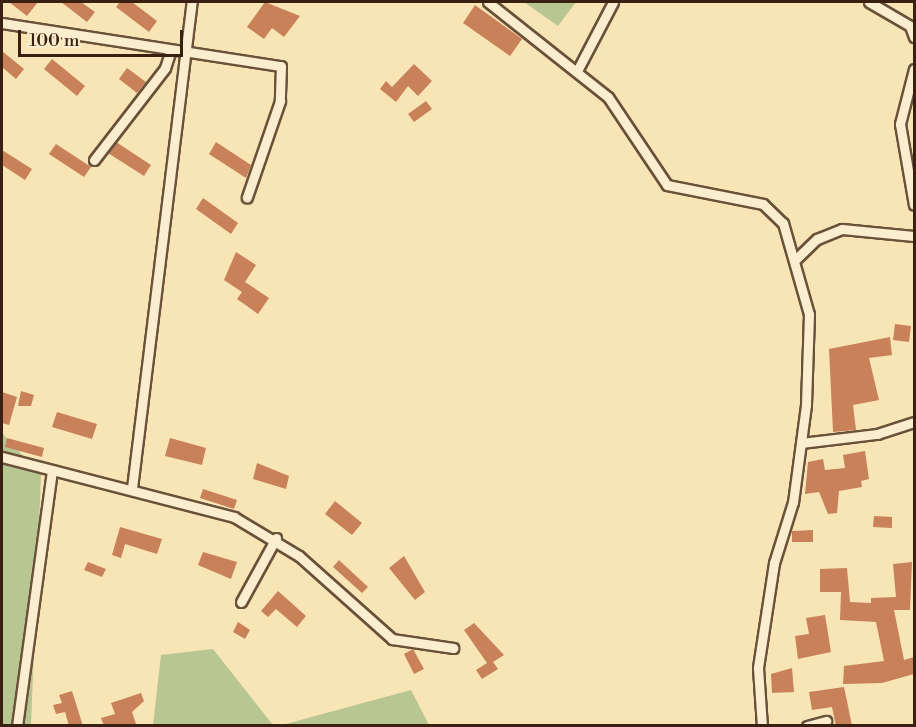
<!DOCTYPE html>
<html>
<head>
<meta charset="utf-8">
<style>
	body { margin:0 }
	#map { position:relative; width:916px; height:727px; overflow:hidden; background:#f8e5b5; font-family:"Libre Bodoni",serif }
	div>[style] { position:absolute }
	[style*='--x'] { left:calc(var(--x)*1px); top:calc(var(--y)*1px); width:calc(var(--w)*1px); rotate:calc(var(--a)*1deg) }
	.green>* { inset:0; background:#b8c692 }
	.building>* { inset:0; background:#c88158 }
	.roads { filter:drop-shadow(2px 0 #6a5139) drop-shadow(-2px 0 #6a5139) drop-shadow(0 2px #6a5139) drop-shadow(0 -2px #6a5139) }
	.minor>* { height:9px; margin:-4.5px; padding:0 4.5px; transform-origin:4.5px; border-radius:4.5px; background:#faeecf }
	span { translate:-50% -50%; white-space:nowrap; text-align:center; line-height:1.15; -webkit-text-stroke:5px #faeecf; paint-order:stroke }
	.frame { position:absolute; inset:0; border:3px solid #3a2010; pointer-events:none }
	.scale { position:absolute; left:18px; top:30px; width:165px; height:27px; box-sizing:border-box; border:3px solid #3a2010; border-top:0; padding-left:8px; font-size:18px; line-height:21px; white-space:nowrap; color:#3a2010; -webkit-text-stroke:4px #faeecf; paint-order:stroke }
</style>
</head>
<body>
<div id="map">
	<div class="green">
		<i style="clip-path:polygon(524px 2px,576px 2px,558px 26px)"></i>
		<i style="clip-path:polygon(2px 433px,41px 475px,31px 725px,2px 725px)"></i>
		<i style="clip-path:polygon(213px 649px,273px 725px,153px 725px,161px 655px)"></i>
		<i style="clip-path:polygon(411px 690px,429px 725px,282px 725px)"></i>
	</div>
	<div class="building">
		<i style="clip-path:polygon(9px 2px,38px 2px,27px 16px)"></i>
		<i style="clip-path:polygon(61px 2px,81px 2px,95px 12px,87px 22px)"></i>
		<i style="clip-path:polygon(120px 2px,132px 2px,157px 21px,149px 32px,116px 7px)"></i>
		<i style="clip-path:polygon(265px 2px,300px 16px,284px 37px,272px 28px,264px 39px,247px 27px)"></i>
		<i style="clip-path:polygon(475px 5px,522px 39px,510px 56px,463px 23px)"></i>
		<i style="clip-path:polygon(2px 51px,24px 69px,16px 79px,2px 67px)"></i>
		<i style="clip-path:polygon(52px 59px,85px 86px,77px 96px,44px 69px)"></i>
		<i style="clip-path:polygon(414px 64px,432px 81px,418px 96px,408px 86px,396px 102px,380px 89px,386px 81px,392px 87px)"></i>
		<i style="clip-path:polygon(127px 68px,146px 82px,137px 93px,119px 79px)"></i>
		<i style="clip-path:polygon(426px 101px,432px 109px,414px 122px,408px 114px)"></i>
		<i style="clip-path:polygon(116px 142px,151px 165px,144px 176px,108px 153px)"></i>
		<i style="clip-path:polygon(216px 142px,251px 165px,246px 178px,209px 154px)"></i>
		<i style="clip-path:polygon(56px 144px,91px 167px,84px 177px,49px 154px)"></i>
		<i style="clip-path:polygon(2px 150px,32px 169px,25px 180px,2px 165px)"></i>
		<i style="clip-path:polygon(203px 198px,238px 223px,231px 234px,196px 209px)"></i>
		<i style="clip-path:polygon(236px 252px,256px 265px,245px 282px,269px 298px,258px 314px,237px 299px,242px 292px,224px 280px)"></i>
		<i style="clip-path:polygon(895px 324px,911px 326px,909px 342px,893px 340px)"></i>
		<i style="clip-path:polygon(890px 337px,892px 355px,869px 358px,879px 400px,853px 405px,856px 430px,833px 432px,829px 349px)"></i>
		<i style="clip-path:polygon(21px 391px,34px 395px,31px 406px,18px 406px)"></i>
		<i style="clip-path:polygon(2px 392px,17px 397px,9px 425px,2px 423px)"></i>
		<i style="clip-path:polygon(57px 412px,97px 424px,92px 439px,52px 427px)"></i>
		<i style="clip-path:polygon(7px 438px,44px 448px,42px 457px,5px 447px)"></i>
		<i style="clip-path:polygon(170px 438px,206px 448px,202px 465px,165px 456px)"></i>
		<i style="clip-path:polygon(865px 451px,869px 479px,861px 481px,862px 487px,839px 491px,837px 513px,828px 514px,819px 492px,805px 494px,808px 462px,823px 459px,825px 470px,845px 468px,843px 455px)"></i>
		<i style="clip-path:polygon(257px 463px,289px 476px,286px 489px,253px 479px)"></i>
		<i style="clip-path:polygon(203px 489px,237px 500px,234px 509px,200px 498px)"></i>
		<i style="clip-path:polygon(335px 501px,362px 523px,352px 535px,325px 514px)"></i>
		<i style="clip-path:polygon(874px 516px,892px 517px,892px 528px,873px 527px)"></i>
		<i style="clip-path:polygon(120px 527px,162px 539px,157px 554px,125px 544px,121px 558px,112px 555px)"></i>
		<i style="clip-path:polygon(813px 530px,813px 542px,792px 542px,792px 531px)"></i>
		<i style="clip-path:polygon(203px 552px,237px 562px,231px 579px,198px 565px)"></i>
		<i style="clip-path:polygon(404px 556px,425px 592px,415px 600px,389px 568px)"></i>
		<i style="clip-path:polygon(339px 560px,368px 587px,362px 593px,333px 567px)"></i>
		<i style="clip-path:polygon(88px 562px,106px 569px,102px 577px,84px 570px)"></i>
		<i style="clip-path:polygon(912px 562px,910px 610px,894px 610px,904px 660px,914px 657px,914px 674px,882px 683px,843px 684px,844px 666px,884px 661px,876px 622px,840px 620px,841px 592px,820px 592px,820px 569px,847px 568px,850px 602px,871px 603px,871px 598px,896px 597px,893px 564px)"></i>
		<i style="clip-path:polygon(278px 591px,306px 616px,297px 627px,276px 609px,268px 617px,261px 611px)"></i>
		<i style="clip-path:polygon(825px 615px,831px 652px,798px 659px,795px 636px,809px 634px,806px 618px)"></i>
		<i style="clip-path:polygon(238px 622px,250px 630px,245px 639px,233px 632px)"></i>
		<i style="clip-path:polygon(474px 623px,504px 655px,493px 662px,498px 669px,482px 679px,476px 670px,487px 663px,464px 630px)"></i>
		<i style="clip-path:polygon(413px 649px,424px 669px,414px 674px,404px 654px)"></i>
		<i style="clip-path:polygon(792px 668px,794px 692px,772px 693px,771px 674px)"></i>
		<i style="clip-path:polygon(844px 687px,847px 701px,852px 726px,836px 726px,832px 707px,812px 710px,809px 692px)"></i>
		<i style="clip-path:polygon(72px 691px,83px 726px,69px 726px,65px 712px,56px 714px,53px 705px,62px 703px,59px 695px)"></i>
		<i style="clip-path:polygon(141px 693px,144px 701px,132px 712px,136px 724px,104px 726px,101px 718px,115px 714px,111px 703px)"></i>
	</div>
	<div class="roads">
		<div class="minor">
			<i style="--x:488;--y:2;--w:153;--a:38.4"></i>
			<i style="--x:608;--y:97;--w:106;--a:56.2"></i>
			<i style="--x:667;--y:185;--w:98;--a:11.2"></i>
			<i style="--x:763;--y:204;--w:28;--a:44"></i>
			<i style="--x:783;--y:223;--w:95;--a:74.1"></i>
			<i style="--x:809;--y:314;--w:91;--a:91.9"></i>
			<i style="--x:806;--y:405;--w:98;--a:97.6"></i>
			<i style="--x:793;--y:502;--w:64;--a:107.3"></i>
			<i style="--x:774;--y:563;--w:106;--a:98.7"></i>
			<i style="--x:758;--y:668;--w:58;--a:86.1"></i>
			<i style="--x:869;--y:2;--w:48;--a:30.3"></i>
			<i style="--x:910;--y:26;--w:12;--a:70"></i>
			<i style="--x:2;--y:23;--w:282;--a:8.8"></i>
			<i style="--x:281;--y:66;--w:35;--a:92"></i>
			<i style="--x:280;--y:101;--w:102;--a:109"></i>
			<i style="--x:914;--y:69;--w:57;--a:104.3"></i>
			<i style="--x:900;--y:124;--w:82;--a:80.2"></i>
			<i style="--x:577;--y:71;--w:78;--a:-62.4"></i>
			<i style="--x:94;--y:160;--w:116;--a:-52.3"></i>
			<i style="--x:165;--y:68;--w:19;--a:-72"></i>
			<i style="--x:796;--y:259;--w:29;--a:-44"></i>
			<i style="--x:817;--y:239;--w:27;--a:-22"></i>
			<i style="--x:842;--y:229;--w:72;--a:5.6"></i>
			<i style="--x:801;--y:443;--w:77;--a:-6.8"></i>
			<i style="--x:877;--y:434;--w:39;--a:-18"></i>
			<i style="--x:2;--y:457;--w:240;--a:14.5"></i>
			<i style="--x:234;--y:517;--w:76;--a:31"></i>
			<i style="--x:299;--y:556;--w:125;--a:41.7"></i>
			<i style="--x:392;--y:639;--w:62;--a:8.4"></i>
			<i style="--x:132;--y:488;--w:490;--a:-83"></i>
			<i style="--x:241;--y:602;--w:73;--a:-61.3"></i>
			<i style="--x:17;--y:726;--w:258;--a:-82.2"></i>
			<i style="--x:807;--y:726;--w:20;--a:-15"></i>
		</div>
	</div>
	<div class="frame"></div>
	<div class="scale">100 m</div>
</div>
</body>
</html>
